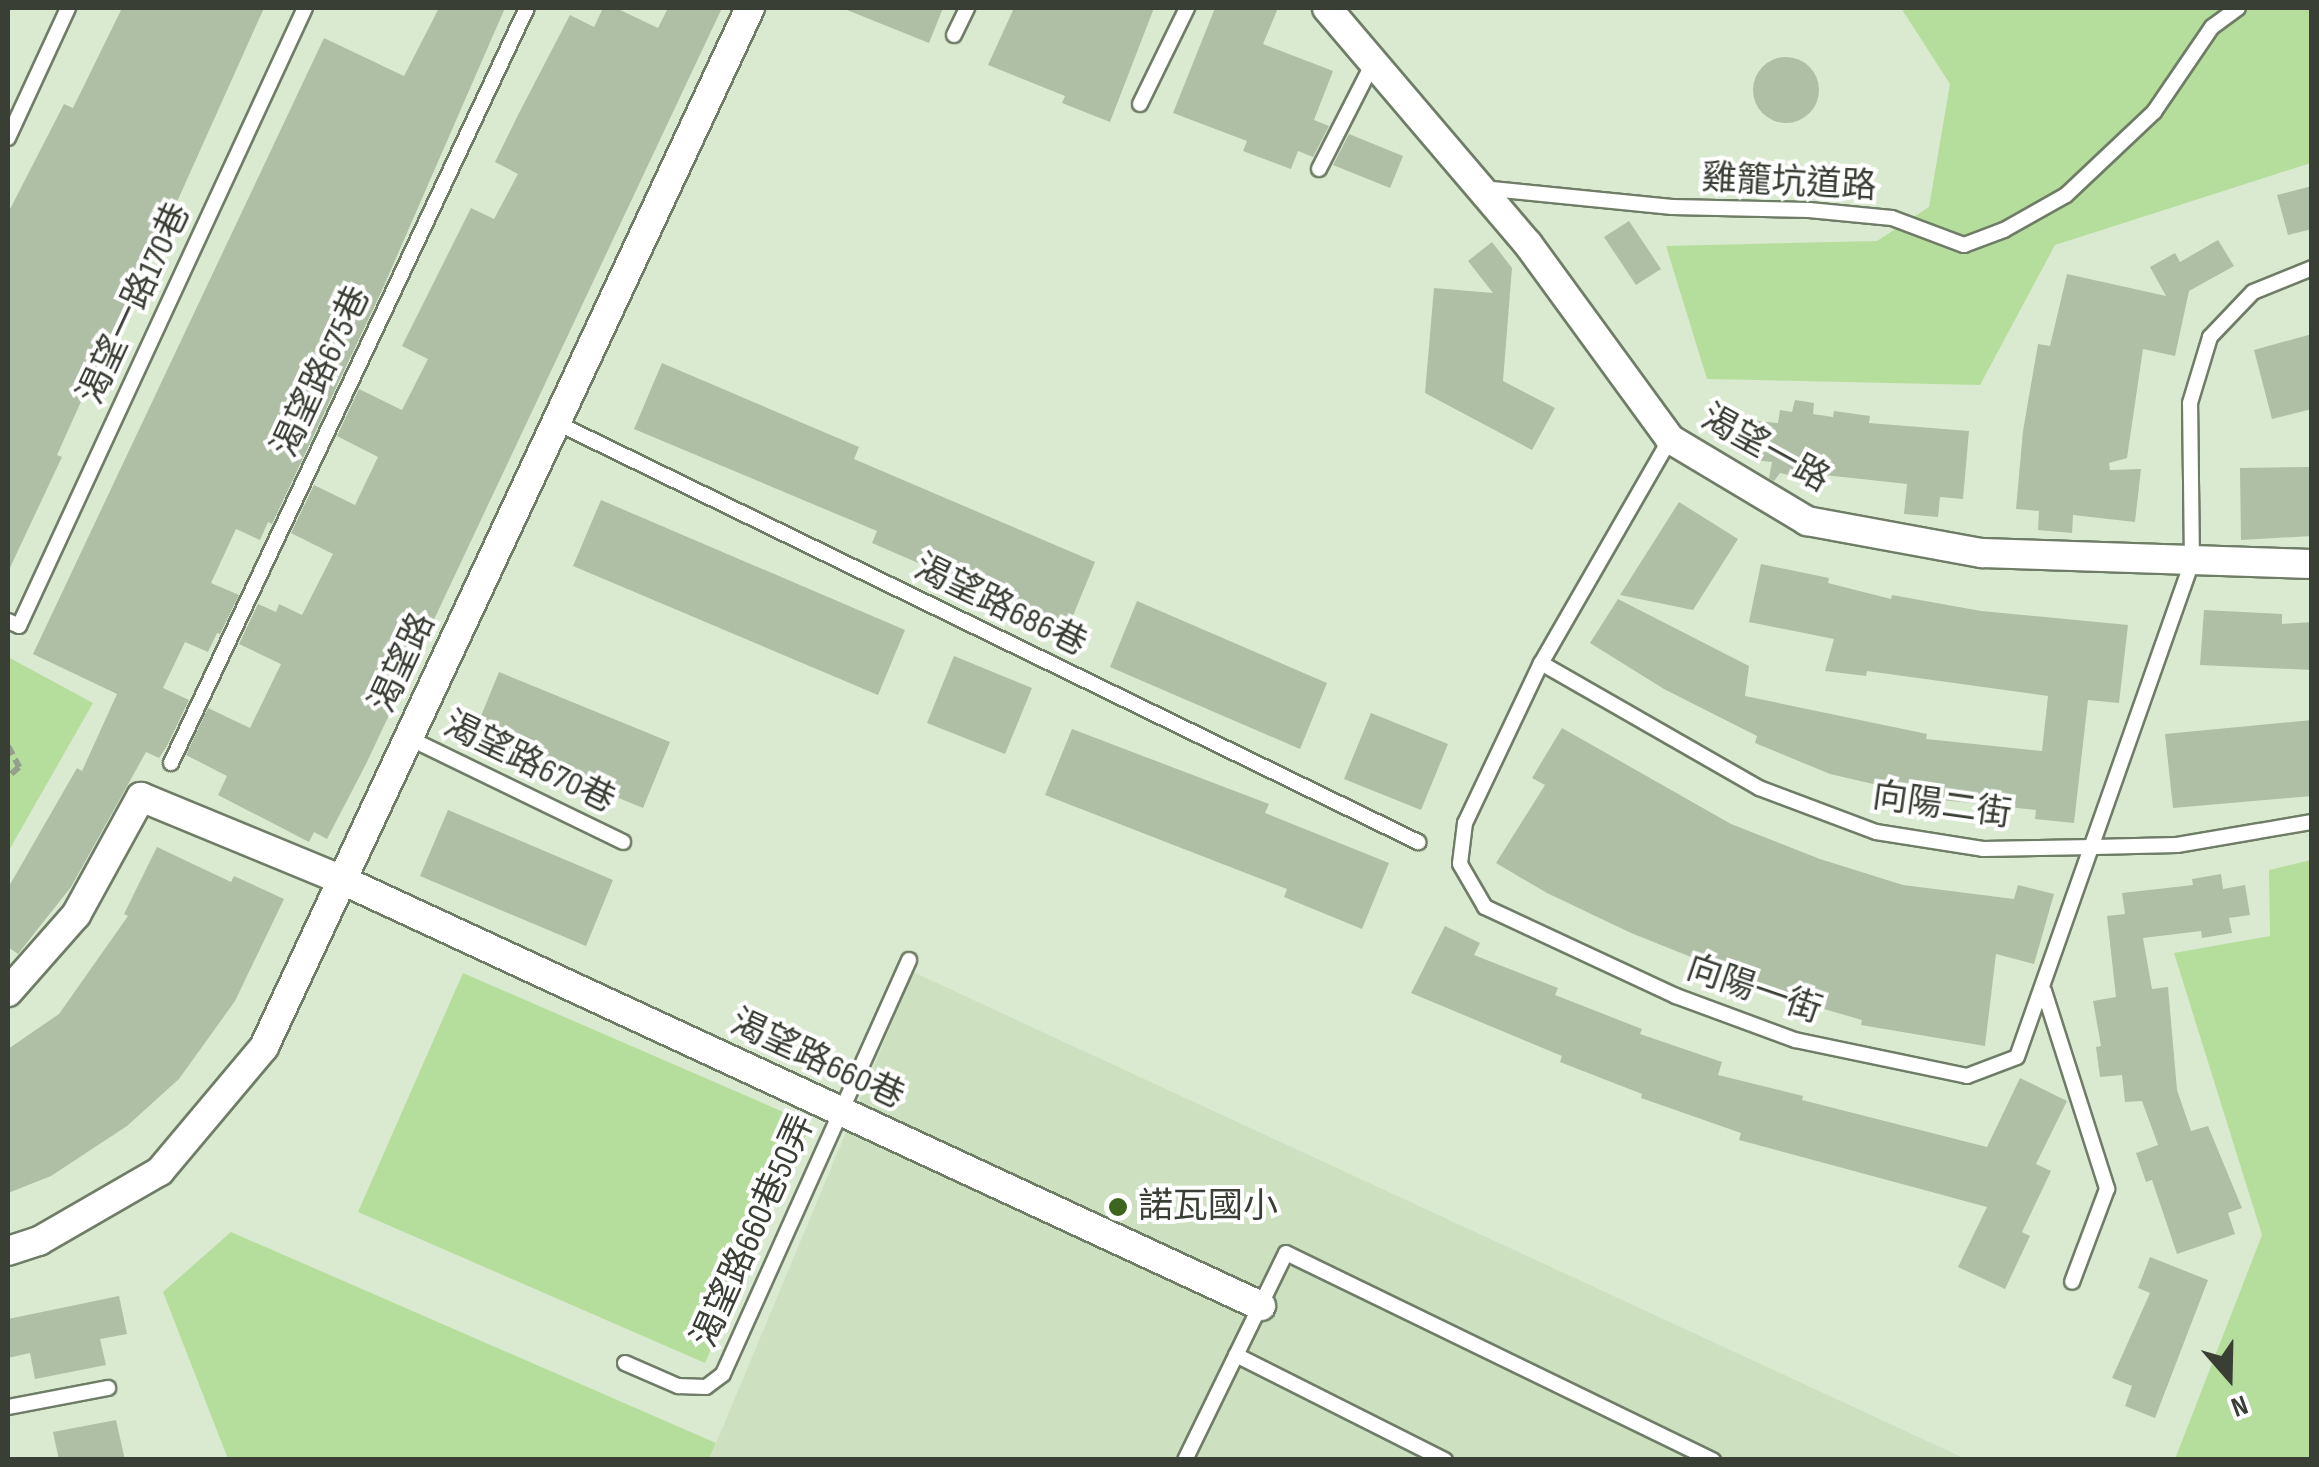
<!DOCTYPE html>
<html>
<head>
<meta charset="utf-8">
<style>
	body { margin:0 }
	#map { position:relative; width:2319px; height:1467px; overflow:hidden; background:#daead0; font-family:"Sofia Sans Condensed","Noto Sans TC",sans-serif }
	div>[style] { position:absolute }
	[style*='--x'] { left:calc(var(--x)*1px); top:calc(var(--y)*1px); width:calc(var(--w)*1px); rotate:calc(var(--a)*1deg) }
	.built>* { inset:0; background:#cde1c1 }
	.green>* { inset:0; background:#b5de9c }
	.building>* { inset:0; background:#afbfa6 }
	.round { border-radius:50% }
	.path>* { height:6px; margin-top:-3px; transform-origin:0; background:repeating-linear-gradient(90deg,#949f8c 0 10px,transparent 0 15px) }
	.roads { filter:drop-shadow(2px 0 #6f7d67) drop-shadow(-2px 0 #6f7d67) drop-shadow(0 2px #6f7d67) drop-shadow(0 -2px #6f7d67) }
	.lane>* { height:14px; margin:-7px; padding:0 7px; transform-origin:7px; border-radius:7px; background:#fff }
	.street>* { height:28px; margin:-14px; padding:0 14px; transform-origin:14px; border-radius:14px; background:#fff }
	.dots>* { width:28px; height:28px; translate:-50% -50%; box-sizing:border-box; border:5px solid #fff; border-radius:50% }
	span { translate:-50% -50%; white-space:nowrap; text-align:center; line-height:1.15; -webkit-text-stroke:8px #fff; paint-order:stroke }
	.street-label { font-size:35px; color:#393f35 }
	.poi-label { font-size:35px; color:#393f35 }
	.left { translate:0 -50%; text-align:left }
	.frame { position:absolute; inset:0; border:10px solid #393f35; pointer-events:none }
	.north { position:absolute; left:2179px; top:1327px; width:100px; height:100px; -webkit-text-stroke:8px #fff; paint-order:stroke; rotate:160deg; font-size:28px; font-weight:700; line-height:40px; text-align:center; color:#393f35 }
	.north::after { content:''; display:block; margin:auto; width:35px; height:45px; background:#393f35; clip-path:polygon(50% 0,100% 100%,50% 72%,0 100%) }
</style>
</head>
<body>
<div id="map">
	<div class="built">
		<i style="clip-path:polygon(913px 972px,1966px 1459px,709px 1460px)"></i>
	</div>
	<div class="green">
		<i style="clip-path:polygon(1901px 8px,2311px 8px,2311px 163px,2055px 245px,1980px 385px,1707px 379px,1666px 246px,1877px 241px,1929px 207px,1950px 84px)"></i>
		<i style="clip-path:polygon(8px 657px,93px 703px,8px 852px)"></i>
		<i style="clip-path:polygon(2311px 860px,2311px 1459px,2175px 1459px,2262px 1235px,2174px 953px,2270px 936px,2269px 870px)"></i>
		<i style="clip-path:polygon(463px 973px,811px 1124px,705px 1363px,358px 1212px)"></i>
		<i style="clip-path:polygon(231px 1232px,716px 1443px,709px 1459px,228px 1459px,163px 1292px)"></i>
	</div>
	<div class="building">
		<i style="clip-path:polygon(122px 8px,264px 8px,150px 262px,106px 346px,57px 455px,62px 457px,8px 572px,8px 213px,64px 104px,73px 108px)"></i>
		<i style="clip-path:polygon(439px 8px,505px 8px,383px 288px,272px 524px,268px 522px,260px 540px,236px 529px,211px 583px,239px 595px,220px 634px,217px 633px,208px 652px,185px 642px,163px 688px,189px 700px,167px 746px,159px 758px,146px 752px,71px 887px,18px 954px,8px 947px,8px 888px,77px 768px,82px 771px,117px 694px,33px 654px,324px 38px,404px 76px)"></i>
		<i style="clip-path:polygon(603px 8px,616px 8px,658px 28px,668px 8px,722px 8px,366px 764px,327px 839px,314px 832px,309px 842px,218px 795px,227px 776px,186px 755px,208px 708px,250px 728px,281px 664px,239px 644px,258px 604px,276px 612px,279px 604px,302px 615px,333px 554px,291px 533px,314px 485px,355px 505px,378px 457px,337px 436px,359px 389px,402px 410px,428px 359px,402px 346px,471px 208px,494px 219px,518px 174px,495px 162px,518px 115px,570px 15px,594px 27px)"></i>
		<i style="clip-path:polygon(842px 8px,943px 8px,929px 43px)"></i>
		<i style="clip-path:polygon(1014px 8px,1154px 8px,1110px 122px,1062px 103px,1065px 96px,988px 65px)"></i>
		<i style="clip-path:polygon(1215px 8px,1278px 8px,1263px 44px,1333px 71px,1314px 120px,1329px 126px,1313px 157px,1298px 151px,1291px 169px,1243px 151px,1247px 141px,1173px 113px)"></i>
		<i class="round" style="left:1753px;top:57px;width:66px;height:66px"></i>
		<i style="clip-path:polygon(1349px 134px,1403px 156px,1390px 188px,1333px 165px)"></i>
		<i style="clip-path:polygon(2312px 186px,2312px 229px,2288px 235px,2277px 195px)"></i>
		<i style="clip-path:polygon(1629px 221px,1661px 269px,1636px 285px,1604px 237px)"></i>
		<i style="clip-path:polygon(2218px 240px,2234px 266px,2189px 291px,2175px 356px,2143px 349px,2127px 458px,2109px 463px,2110px 470px,2141px 469px,2135px 522px,2073px 515px,2072px 533px,2038px 530px,2039px 511px,2016px 509px,2023px 431px,2038px 344px,2050px 346px,2067px 274px,2166px 296px,2150px 267px,2175px 253px,2180px 262px)"></i>
		<i style="clip-path:polygon(1492px 242px,1512px 268px,1503px 381px,1555px 408px,1532px 450px,1425px 393px,1434px 288px,1493px 293px,1468px 261px)"></i>
		<i style="clip-path:polygon(2312px 334px,2312px 409px,2272px 419px,2254px 350px)"></i>
		<i style="clip-path:polygon(662px 363px,859px 447px,854px 459px,1095px 562px,1068px 628px,872px 543px,877px 531px,634px 429px)"></i>
		<i style="clip-path:polygon(1795px 400px,1814px 403px,1813px 414px,1833px 417px,1834px 411px,1870px 416px,1869px 423px,1969px 431px,1963px 499px,1940px 497px,1938px 517px,1904px 514px,1907px 484px,1806px 473px,1805px 479px,1780px 473px,1774px 481px,1769px 478px,1772px 462px,1753px 460px,1757px 421px,1778px 423px,1780px 410px,1792px 412px)"></i>
		<i style="clip-path:polygon(2312px 467px,2312px 536px,2241px 540px,2240px 468px)"></i>
		<i style="clip-path:polygon(601px 500px,905px 630px,878px 695px,573px 566px)"></i>
		<i style="clip-path:polygon(1679px 502px,1738px 539px,1693px 610px,1620px 595px)"></i>
		<i style="clip-path:polygon(1761px 564px,1829px 578px,1828px 583px,1891px 599px,1892px 595px,1981px 611px,2128px 625px,2119px 703px,2088px 700px,2074px 823px,2035px 819px,2036px 810px,1942px 800px,1830px 774px,1755px 743px,1757px 736px,1664px 689px,1590px 643px,1618px 599px,1749px 666px,1745px 696px,1927px 734px,1926px 739px,2042px 751px,2048px 696px,1867px 671px,1866px 676px,1825px 671px,1834px 639px,1749px 622px)"></i>
		<i style="clip-path:polygon(1137px 601px,1327px 683px,1300px 749px,1110px 667px)"></i>
		<i style="clip-path:polygon(2204px 610px,2282px 614px,2282px 624px,2312px 622px,2312px 670px,2200px 665px)"></i>
		<i style="clip-path:polygon(954px 656px,1032px 688px,1005px 754px,927px 723px)"></i>
		<i style="clip-path:polygon(499px 672px,670px 742px,643px 808px,472px 738px)"></i>
		<i style="clip-path:polygon(1371px 713px,1448px 744px,1421px 810px,1344px 779px)"></i>
		<i style="clip-path:polygon(2312px 720px,2312px 796px,2173px 808px,2165px 734px)"></i>
		<i style="clip-path:polygon(1562px 728px,1731px 824px,1820px 859px,1903px 885px,2014px 899px,2018px 885px,2054px 894px,2034px 964px,1996px 954px,1985px 1046px,1861px 1025px,1862px 1020px,1765px 992px,1766px 987px,1631px 933px,1547px 893px,1496px 863px,1545px 785px,1532px 778px)"></i>
		<i style="clip-path:polygon(1072px 729px,1269px 804px,1265px 813px,1389px 863px,1362px 929px,1284px 897px,1287px 889px,1045px 795px)"></i>
		<i style="clip-path:polygon(448px 810px,613px 880px,586px 946px,420px 876px)"></i>
		<i style="clip-path:polygon(157px 847px,231px 882px,234px 876px,284px 899px,235px 1001px,179px 1079px,127px 1126px,51px 1176px,8px 1193px,8px 1049px,59px 1014px,128px 916px,124px 914px)"></i>
		<i style="clip-path:polygon(2221px 874px,2223px 889px,2245px 885px,2250px 915px,2229px 918px,2232px 933px,2202px 938px,2201px 931px,2143px 938px,2152px 989px,2168px 987px,2177px 1090px,2191px 1131px,2208px 1126px,2242px 1208px,2228px 1213px,2235px 1234px,2177px 1254px,2152px 1180px,2146px 1182px,2136px 1153px,2158px 1145px,2142px 1101px,2125px 1102px,2122px 1075px,2100px 1077px,2096px 1047px,2101px 1046px,2093px 1001px,2116px 997px,2107px 916px,2125px 914px,2122px 893px,2193px 885px,2192px 879px)"></i>
		<i style="clip-path:polygon(1445px 926px,1480px 943px,1474px 955px,1558px 988px,1555px 995px,1642px 1029px,1640px 1034px,1722px 1062px,1718px 1075px,1803px 1096px,1802px 1100px,1987px 1147px,2020px 1078px,2067px 1101px,2036px 1164px,2051px 1171px,2022px 1232px,2030px 1236px,2005px 1289px,1958px 1267px,1987px 1207px,1739px 1140px,1741px 1133px,1641px 1098px,1642px 1094px,1560px 1062px,1562px 1056px,1411px 993px)"></i>
		<i style="clip-path:polygon(2150px 1257px,2208px 1280px,2155px 1418px,2125px 1406px,2132px 1386px,2112px 1378px,2150px 1293px,2138px 1288px)"></i>
		<i style="clip-path:polygon(119px 1296px,127px 1334px,100px 1339px,106px 1365px,35px 1379px,30px 1353px,8px 1358px,8px 1319px)"></i>
		<i style="clip-path:polygon(116px 1420px,125px 1460px,59px 1460px,53px 1432px)"></i>
	</div>
	<div class="path">
		<i style="--x:8;--y:746;--w:24;--a:62"></i>
		<i style="--x:19;--y:767;--w:15;--a:138"></i>
	</div>
	<div class="roads">
		<div class="lane">
			<i style="--x:954;--y:35;--w:30;--a:-64"></i>
			<i style="--x:1140;--y:104;--w:107;--a:-63.9"></i>
			<i style="--x:8;--y:138;--w:143;--a:-65.2"></i>
			<i style="--x:1319;--y:169;--w:119;--a:-63"></i>
			<i style="--x:1482;--y:188;--w:191;--a:5.7"></i>
			<i style="--x:1672;--y:207;--w:137;--a:1.3"></i>
			<i style="--x:1809;--y:210;--w:83;--a:5.5"></i>
			<i style="--x:1892;--y:218;--w:77;--a:20.6"></i>
			<i style="--x:1964;--y:245;--w:43;--a:-20.6"></i>
			<i style="--x:2004;--y:230;--w:71;--a:-29.4"></i>
			<i style="--x:2066;--y:195;--w:121;--a:-43.3"></i>
			<i style="--x:2154;--y:112;--w:103;--a:-55.7"></i>
			<i style="--x:2212;--y:27;--w:32;--a:-36"></i>
			<i style="--x:557;--y:423;--w:958;--a:25.95"></i>
			<i style="--x:1670;--y:439;--w:258;--a:119.9"></i>
			<i style="--x:1541;--y:663;--w:177;--a:115.4"></i>
			<i style="--x:1465;--y:823;--w:41;--a:97"></i>
			<i style="--x:1460;--y:864;--w:50;--a:59.8"></i>
			<i style="--x:1485;--y:907;--w:211;--a:25"></i>
			<i style="--x:1676;--y:996;--w:127;--a:20.3"></i>
			<i style="--x:1795;--y:1040;--w:176;--a:11.8"></i>
			<i style="--x:1967;--y:1076;--w:53;--a:-20.8"></i>
			<i style="--x:2017;--y:1057;--w:525;--a:-70.53"></i>
			<i style="--x:2192;--y:562;--w:159;--a:-90.7"></i>
			<i style="--x:2190;--y:403;--w:69;--a:-73.1"></i>
			<i style="--x:2210;--y:337;--w:62;--a:-46.3"></i>
			<i style="--x:2253;--y:292;--w:64;--a:-22.1"></i>
			<i style="--x:8;--y:621;--w:12;--a:24"></i>
			<i style="--x:19;--y:626;--w:681;--a:-65.17"></i>
			<i style="--x:1541;--y:663;--w:251;--a:29.8"></i>
			<i style="--x:1759;--y:788;--w:125;--a:20.6"></i>
			<i style="--x:1876;--y:832;--w:108;--a:9"></i>
			<i style="--x:1983;--y:849;--w:111;--a:-1"></i>
			<i style="--x:2094;--y:847;--w:83;--a:-1.4"></i>
			<i style="--x:2177;--y:845;--w:137;--a:-9.7"></i>
			<i style="--x:409;--y:738;--w:238;--a:25.9"></i>
			<i style="--x:171;--y:763;--w:835;--a:-64.76"></i>
			<i style="--x:2044;--y:991;--w:208;--a:72.3"></i>
			<i style="--x:2107;--y:1189;--w:99;--a:110.6"></i>
			<i style="--x:1236;--y:1355;--w:234;--a:26.7"></i>
			<i style="--x:625;--y:1363;--w:58;--a:23.5"></i>
			<i style="--x:678;--y:1386;--w:28;--a:2"></i>
			<i style="--x:706;--y:1387;--w:21;--a:-37"></i>
			<i style="--x:723;--y:1374;--w:454;--a:-65.8"></i>
			<i style="--x:8;--y:1407;--w:102;--a:-10.8"></i>
			<i style="--x:1185;--y:1460;--w:230;--a:-64"></i>
			<i style="--x:1286;--y:1253;--w:475;--a:25.9"></i>
		</div>
		<div class="street">
			<i style="--x:1327;--y:8;--w:310;--a:49.6"></i>
			<i style="--x:1528;--y:244;--w:241;--a:53.9"></i>
			<i style="--x:1670;--y:439;--w:160;--a:30.9"></i>
			<i style="--x:1807;--y:521;--w:178;--a:10.4"></i>
			<i style="--x:1982;--y:553;--w:330;--a:1.9"></i>
			<i style="--x:8;--y:992;--w:103;--a:-48.6"></i>
			<i style="--x:76;--y:915;--w:135;--a:-61.2"></i>
			<i style="--x:141;--y:797;--w:217;--a:22.4"></i>
			<i style="--x:342;--y:880;--w:1013;--a:24.87"></i>
			<i style="--x:8;--y:1251;--w:33;--a:-18"></i>
			<i style="--x:39;--y:1241;--w:140;--a:-30"></i>
			<i style="--x:160;--y:1171;--w:162;--a:-50"></i>
			<i style="--x:264;--y:1047;--w:1147;--a:-64.93"></i>
		</div>
	</div>
	<div class="dots">
		<i style="left:1118px;top:1207px;background:#3e651f"></i>
	</div>
	<div class="street-label">
		<span style="left:1789px;top:183px;rotate:3deg">雞籠坑道路</span>
		<span style="left:135px;top:304px;rotate:-65deg">渴望一路170巷</span>
		<span style="left:322px;top:372px;rotate:-65deg">渴望路675巷</span>
		<span style="left:1765px;top:449px;rotate:29deg">渴望一路</span>
		<span style="left:1000px;top:606px;rotate:26deg">渴望路686巷</span>
		<span style="left:403px;top:663px;rotate:-65deg">渴望路</span>
		<span style="left:529px;top:763px;rotate:26deg">渴望路670巷</span>
		<span style="left:1942px;top:806px;rotate:8deg">向陽二街</span>
		<span style="left:1754px;top:990px;rotate:19deg">向陽一街</span>
		<span style="left:817px;top:1060px;rotate:25deg">渴望路660巷</span>
		<span style="left:754px;top:1231px;rotate:-66deg">渴望路660巷50弄</span>
	</div>
	<div class="poi-label">
		<span class="left" style="left:1138px;top:1207px">諾瓦國小</span>
	</div>
	<div class="frame"></div>
	<div class="north">N</div>
</div>
</body>
</html>
